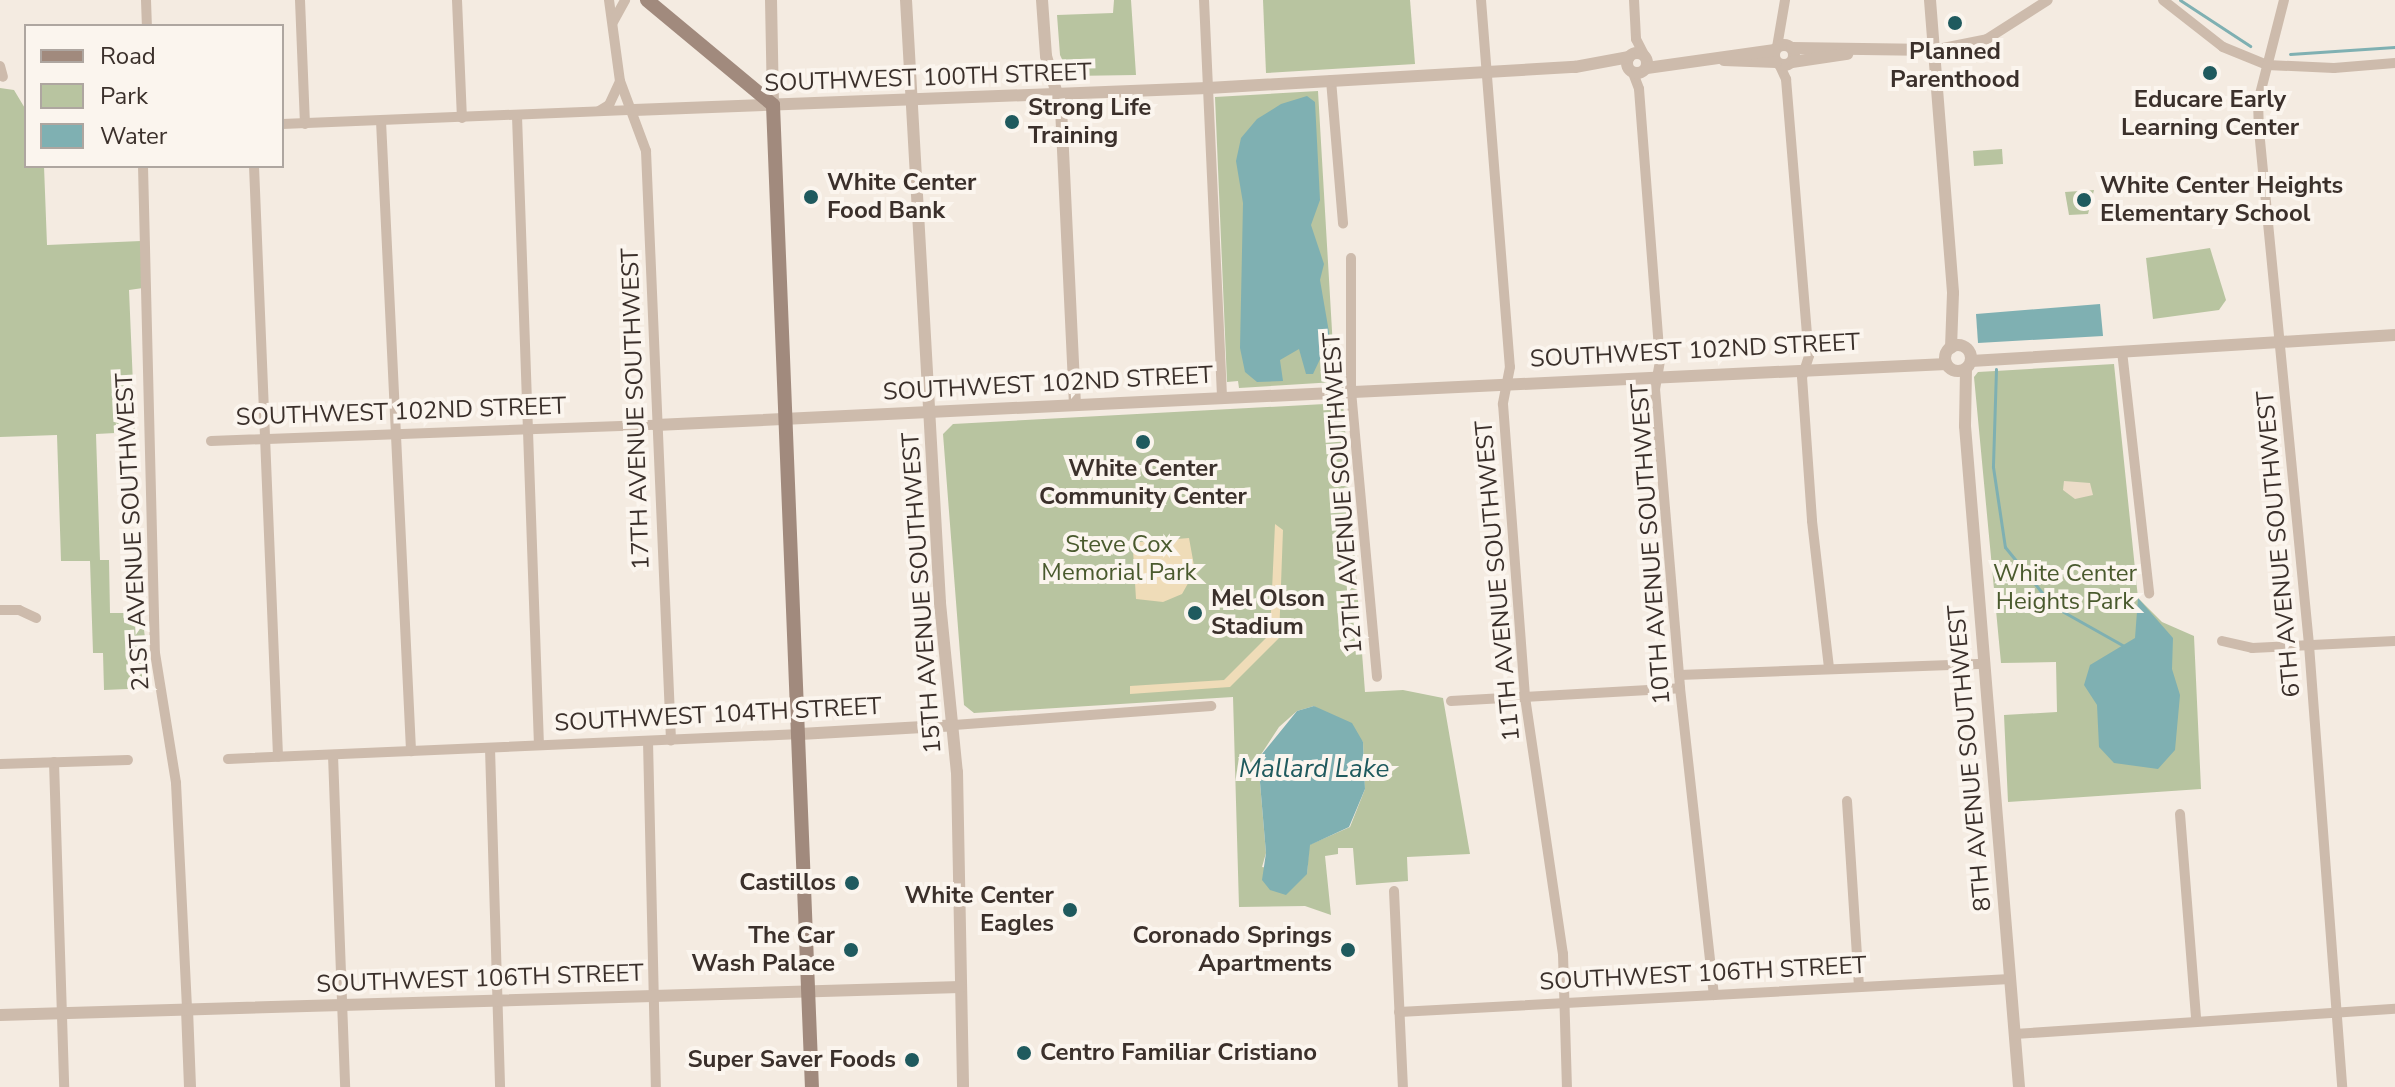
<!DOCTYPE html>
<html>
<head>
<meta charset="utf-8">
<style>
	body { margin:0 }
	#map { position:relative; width:2395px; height:1087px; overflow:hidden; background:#f4ebe1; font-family:"Nunito Sans",sans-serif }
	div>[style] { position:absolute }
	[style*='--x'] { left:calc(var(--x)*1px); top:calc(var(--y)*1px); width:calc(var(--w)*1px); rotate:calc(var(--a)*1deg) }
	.green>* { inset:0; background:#b8c4a0 }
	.sand>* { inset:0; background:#efdcb8 }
	.plaza>* { inset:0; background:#ecdcc8 }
	.water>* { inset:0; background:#7fb0b2 }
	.stream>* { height:3px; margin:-1.5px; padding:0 1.5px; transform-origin:1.5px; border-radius:1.5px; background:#7fb0b2 }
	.minor>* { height:10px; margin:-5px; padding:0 5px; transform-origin:5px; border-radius:5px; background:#cdbbac }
	.tertiary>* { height:12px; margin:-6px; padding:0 6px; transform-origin:6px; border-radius:6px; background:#cdbbac }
	.tertiary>.ring { margin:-6px; padding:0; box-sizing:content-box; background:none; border:12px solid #cdbbac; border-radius:50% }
	.secondary>* { height:14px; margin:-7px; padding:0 7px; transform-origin:7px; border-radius:7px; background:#a18a7d }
	.dots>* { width:22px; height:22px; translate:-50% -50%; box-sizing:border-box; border:4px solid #fbf5ee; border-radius:50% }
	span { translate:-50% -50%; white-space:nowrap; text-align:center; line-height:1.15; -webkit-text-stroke:8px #fbf5ee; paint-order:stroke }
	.poi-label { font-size:24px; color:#3b302b; font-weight:700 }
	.left { translate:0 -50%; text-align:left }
	.right { translate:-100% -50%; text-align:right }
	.street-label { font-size:24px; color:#3b302b }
	.park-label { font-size:24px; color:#4a5a2e }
	.water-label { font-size:26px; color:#1f5a5e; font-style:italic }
	.legend { position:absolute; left:24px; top:24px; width:260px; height:144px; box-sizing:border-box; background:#fbf5ee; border:2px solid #aea6a0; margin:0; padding:10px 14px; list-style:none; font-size:24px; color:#3b302b }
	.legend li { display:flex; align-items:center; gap:16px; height:40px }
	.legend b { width:40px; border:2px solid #aea6a0 }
</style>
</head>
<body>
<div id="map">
	<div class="green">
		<i style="clip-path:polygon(1114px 0,1131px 0,1136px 75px,1070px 76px,1060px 55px,1057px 15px,1113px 13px)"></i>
		<i style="clip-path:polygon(1263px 0,1410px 0,1415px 64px,1266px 73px)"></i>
		<i style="clip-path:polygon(0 88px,14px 90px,26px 110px,26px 166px,44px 166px,47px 245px,141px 241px,143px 288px,129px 290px,135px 432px,96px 434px,100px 560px,109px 560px,110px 613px,142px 613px,151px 688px,104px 690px,103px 653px,93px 653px,90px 561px,61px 561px,57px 435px,0 437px)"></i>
		<i style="clip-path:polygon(1318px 91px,1335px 382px,1239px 388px,1238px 381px,1227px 382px,1215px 97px)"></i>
		<i style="clip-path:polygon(2002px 149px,2003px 164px,1974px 166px,1973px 151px)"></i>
		<i style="clip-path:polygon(2094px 190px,2088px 214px,2069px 215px,2065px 192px)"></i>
		<i style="clip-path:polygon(2210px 248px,2226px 300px,2219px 310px,2153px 319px,2146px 258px)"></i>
		<i style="clip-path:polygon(2114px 364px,2138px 598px,2162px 622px,2194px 636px,2201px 789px,2008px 802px,2004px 715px,2057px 712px,2056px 662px,2001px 663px,1974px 377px,1978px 372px)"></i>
		<i style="clip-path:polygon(evenodd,1343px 403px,1365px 692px,1403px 690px,1443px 698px,1470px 854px,1407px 857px,1408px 881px,1356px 885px,1353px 848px,1338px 848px,1338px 854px,1325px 856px,1331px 915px,1305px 906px,1239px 907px,1233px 697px,974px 713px,964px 705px,943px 434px,953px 424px,1343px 403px,1314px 706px,1363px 742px,1365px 789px,1350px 827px,1309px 845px,1307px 874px,1262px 867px,1266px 853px,1258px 759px,1279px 727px,1297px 711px,1314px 706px)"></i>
	</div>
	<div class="sand">
		<i style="clip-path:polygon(1275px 524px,1283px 530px,1279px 638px,1230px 687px,1130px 694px,1130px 686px,1224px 680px,1270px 634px)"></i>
		<i style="clip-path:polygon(1134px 537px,1140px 542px,1189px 538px,1195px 571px,1182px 594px,1163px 602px,1136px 599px,1133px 550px,1127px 543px)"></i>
	</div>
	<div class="plaza">
		<i style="clip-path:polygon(2064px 481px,2090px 483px,2093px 495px,2075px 499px,2063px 490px)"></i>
	</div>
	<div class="water">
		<i style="clip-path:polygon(1307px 96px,1315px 102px,1320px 200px,1311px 225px,1324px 264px,1320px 280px,1330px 338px,1313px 374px,1306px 374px,1299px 349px,1280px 360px,1283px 381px,1257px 382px,1245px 372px,1240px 348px,1243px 203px,1236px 161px,1241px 138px,1257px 119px,1281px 104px)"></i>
		<i style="clip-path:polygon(2100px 304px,2103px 336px,1978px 343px,1976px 314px)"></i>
		<i style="clip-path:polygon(2138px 598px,2173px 638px,2172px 669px,2180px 695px,2175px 750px,2158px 769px,2114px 763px,2099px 747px,2097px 705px,2084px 685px,2090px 665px,2135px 638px)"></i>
		<i style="clip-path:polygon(1314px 706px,1352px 723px,1363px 742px,1365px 789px,1349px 827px,1310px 845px,1307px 874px,1286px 895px,1270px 890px,1262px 880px,1266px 853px,1258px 759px,1297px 711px)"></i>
	</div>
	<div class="stream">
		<i style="--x:2180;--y:0;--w:84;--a:33.3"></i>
		<i style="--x:2290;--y:54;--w:105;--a:-3.8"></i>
		<i style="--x:1996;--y:369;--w:98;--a:91.8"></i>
		<i style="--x:1993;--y:467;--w:81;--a:81.5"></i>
		<i style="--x:2005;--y:547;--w:76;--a:50.9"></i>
		<i style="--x:2053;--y:606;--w:81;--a:29.4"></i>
	</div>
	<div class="minor">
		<i style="--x:146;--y:0;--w:26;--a:88"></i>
		<i style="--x:300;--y:0;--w:124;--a:87.7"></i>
		<i style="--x:457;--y:0;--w:118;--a:87.6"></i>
		<i style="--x:609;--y:0;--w:82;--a:82.3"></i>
		<i style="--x:620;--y:81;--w:75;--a:69.6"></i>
		<i style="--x:646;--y:151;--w:590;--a:87.57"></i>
		<i style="--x:1204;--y:0;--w:398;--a:87.4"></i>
		<i style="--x:1481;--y:0;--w:368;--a:85.5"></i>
		<i style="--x:1510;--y:367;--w:38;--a:101"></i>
		<i style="--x:1503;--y:404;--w:294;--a:85.7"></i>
		<i style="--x:1525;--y:697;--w:260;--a:81.6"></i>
		<i style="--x:1563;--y:954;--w:133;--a:88.3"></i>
		<i style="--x:1634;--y:0;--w:39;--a:87"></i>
		<i style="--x:1636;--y:39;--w:18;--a:63"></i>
		<i style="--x:2163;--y:0;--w:76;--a:38.1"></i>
		<i style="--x:2223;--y:47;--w:48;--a:22.2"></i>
		<i style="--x:2267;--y:65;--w:67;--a:2.6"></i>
		<i style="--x:2334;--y:68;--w:61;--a:-4.7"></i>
		<i style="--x:2284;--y:0;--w:105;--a:104.3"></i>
		<i style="--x:2258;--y:102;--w:28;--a:88"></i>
		<i style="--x:2259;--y:130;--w:517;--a:84.45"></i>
		<i style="--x:2309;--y:645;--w:443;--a:85.7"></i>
		<i style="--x:613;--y:22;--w:25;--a:-61"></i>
		<i style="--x:1777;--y:47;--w:48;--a:-80.3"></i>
		<i style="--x:1933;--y:50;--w:55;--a:-11.5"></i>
		<i style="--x:1987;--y:39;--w:72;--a:-32.6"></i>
		<i style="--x:1779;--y:64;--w:17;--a:65"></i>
		<i style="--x:1786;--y:79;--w:278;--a:85.3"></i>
		<i style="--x:1809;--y:356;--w:22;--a:108"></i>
		<i style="--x:1802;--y:377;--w:144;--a:86"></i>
		<i style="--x:1812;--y:521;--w:149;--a:83.4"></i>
		<i style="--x:0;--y:66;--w:11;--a:75"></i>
		<i style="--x:1633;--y:73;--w:17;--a:69"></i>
		<i style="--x:1639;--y:89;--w:273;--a:85.6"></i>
		<i style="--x:1660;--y:361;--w:28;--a:100"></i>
		<i style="--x:1655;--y:389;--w:300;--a:85.2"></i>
		<i style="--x:1680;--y:688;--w:309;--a:83.7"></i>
		<i style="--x:1331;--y:80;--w:144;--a:85.2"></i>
		<i style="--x:599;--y:111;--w:12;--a:-31"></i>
		<i style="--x:609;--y:105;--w:26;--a:-65"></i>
		<i style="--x:517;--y:116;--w:629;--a:88"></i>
		<i style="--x:381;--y:121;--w:631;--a:87.27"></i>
		<i style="--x:282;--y:124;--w:352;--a:-2.3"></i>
		<i style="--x:143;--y:166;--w:487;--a:88.6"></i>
		<i style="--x:155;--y:653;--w:132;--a:80.8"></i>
		<i style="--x:176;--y:783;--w:226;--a:87.2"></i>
		<i style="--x:254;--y:166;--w:591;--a:87.67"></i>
		<i style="--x:1351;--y:258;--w:133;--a:90"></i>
		<i style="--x:1351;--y:391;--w:287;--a:84.8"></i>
		<i style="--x:2122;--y:351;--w:244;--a:83.6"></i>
		<i style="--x:211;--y:441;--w:445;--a:-2.1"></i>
		<i style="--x:0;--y:610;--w:19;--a:0"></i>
		<i style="--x:19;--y:610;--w:19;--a:25"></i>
		<i style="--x:2222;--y:641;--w:31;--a:13"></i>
		<i style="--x:2252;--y:648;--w:143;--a:-2.8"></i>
		<i style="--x:1679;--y:675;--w:306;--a:-2.1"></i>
		<i style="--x:1451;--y:701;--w:229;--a:-3.2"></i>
		<i style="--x:954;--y:725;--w:258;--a:-4.2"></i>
		<i style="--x:648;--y:741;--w:346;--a:88.7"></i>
		<i style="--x:490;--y:748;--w:339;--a:88.3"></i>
		<i style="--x:333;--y:755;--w:332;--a:87.9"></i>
		<i style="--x:228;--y:759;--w:573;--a:-2.5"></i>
		<i style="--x:54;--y:762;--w:325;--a:88.2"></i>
		<i style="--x:0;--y:764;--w:128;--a:-1.8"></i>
		<i style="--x:1847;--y:801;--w:186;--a:86.3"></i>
		<i style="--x:2180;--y:814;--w:206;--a:85.5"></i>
		<i style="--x:1394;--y:891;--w:196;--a:87.4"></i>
		<i style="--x:1399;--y:1012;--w:612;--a:-3.09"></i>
		<i style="--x:2015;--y:1034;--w:381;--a:-3.8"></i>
	</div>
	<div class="tertiary">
		<i style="--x:771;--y:0;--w:105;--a:88.9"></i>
		<i style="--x:906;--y:0;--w:604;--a:86.77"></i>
		<i style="--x:940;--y:603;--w:170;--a:84.3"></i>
		<i style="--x:957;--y:772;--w:315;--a:88.9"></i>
		<i style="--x:1042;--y:0;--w:56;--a:85.9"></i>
		<i style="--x:1046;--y:56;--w:54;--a:73.9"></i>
		<i style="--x:1061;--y:108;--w:297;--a:87.3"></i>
		<i style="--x:1930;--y:0;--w:294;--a:85.5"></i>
		<i style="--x:1953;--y:293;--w:55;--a:92.1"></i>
		<i class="ring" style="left:1774px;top:45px;width:8px;height:8px"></i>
		<i style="--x:1792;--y:48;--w:141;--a:0.8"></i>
		<i class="ring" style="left:1627px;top:53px;width:8px;height:8px"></i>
		<i style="--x:1724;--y:60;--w:52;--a:2.2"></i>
		<i style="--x:1792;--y:62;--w:56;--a:-8.3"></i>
		<i style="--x:1647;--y:68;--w:129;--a:-8"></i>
		<i style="--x:634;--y:110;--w:574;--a:-2.19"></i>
		<i style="--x:1208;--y:88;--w:368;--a:-3.3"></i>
		<i style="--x:1575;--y:67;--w:55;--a:-10.5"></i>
		<i class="ring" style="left:1945px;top:345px;width:14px;height:14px"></i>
		<i style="--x:1971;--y:361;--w:425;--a:-3.5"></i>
		<i style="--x:1966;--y:369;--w:57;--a:91"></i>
		<i style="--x:1965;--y:426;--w:663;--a:85.33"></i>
		<i style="--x:656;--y:425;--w:1292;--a:-2.71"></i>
		<i style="--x:800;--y:734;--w:154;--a:-3.3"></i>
		<i style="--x:187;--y:1009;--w:78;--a:87.8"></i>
		<i style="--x:0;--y:1015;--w:961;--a:-1.67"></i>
	</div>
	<div class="secondary">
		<i style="--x:647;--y:0;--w:164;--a:39.8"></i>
		<i style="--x:773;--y:105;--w:983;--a:87.73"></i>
	</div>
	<div class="dots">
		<i style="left:1955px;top:23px;background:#1f5a5e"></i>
		<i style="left:2210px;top:73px;background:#1f5a5e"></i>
		<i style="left:1012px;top:122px;background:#1f5a5e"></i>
		<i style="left:811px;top:197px;background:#1f5a5e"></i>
		<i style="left:2084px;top:200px;background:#1f5a5e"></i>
		<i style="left:1143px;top:442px;background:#1f5a5e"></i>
		<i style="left:1195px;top:613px;background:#1f5a5e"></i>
		<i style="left:852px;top:883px;background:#1f5a5e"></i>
		<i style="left:1070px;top:910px;background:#1f5a5e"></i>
		<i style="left:851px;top:950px;background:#1f5a5e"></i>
		<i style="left:1348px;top:950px;background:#1f5a5e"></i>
		<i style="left:1024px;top:1053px;background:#1f5a5e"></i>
		<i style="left:912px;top:1060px;background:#1f5a5e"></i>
	</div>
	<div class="poi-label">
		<span style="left:1955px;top:66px">Planned<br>Parenthood</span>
		<span style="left:2210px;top:114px">Educare Early<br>Learning Center</span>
		<span class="left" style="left:1028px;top:122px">Strong Life<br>Training</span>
		<span class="left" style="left:827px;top:197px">White Center<br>Food Bank</span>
		<span class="left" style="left:2100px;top:200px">White Center Heights<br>Elementary School</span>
		<span style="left:1143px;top:483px">White Center<br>Community Center</span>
		<span class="left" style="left:1211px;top:613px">Mel Olson<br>Stadium</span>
		<span class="right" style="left:836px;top:883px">Castillos</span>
		<span class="right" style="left:1054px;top:910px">White Center<br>Eagles</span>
		<span class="right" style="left:835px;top:950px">The Car<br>Wash Palace</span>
		<span class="right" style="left:1332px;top:950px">Coronado Springs<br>Apartments</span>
		<span class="left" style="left:1040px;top:1053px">Centro Familiar Cristiano</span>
		<span class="right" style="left:896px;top:1060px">Super Saver Foods</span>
	</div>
	<div class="street-label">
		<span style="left:928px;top:78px;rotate:-2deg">SOUTHWEST 100TH STREET</span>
		<span style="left:1695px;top:351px;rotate:-3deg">SOUTHWEST 102ND STREET</span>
		<span style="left:1048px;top:384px;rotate:-3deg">SOUTHWEST 102ND STREET</span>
		<span style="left:636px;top:409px;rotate:-92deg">17TH AVENUE SOUTHWEST</span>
		<span style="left:401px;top:412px;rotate:-2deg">SOUTHWEST 102ND STREET</span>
		<span style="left:1343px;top:493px;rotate:-94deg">12TH AVENUE SOUTHWEST</span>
		<span style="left:133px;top:532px;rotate:-93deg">21ST AVENUE SOUTHWEST</span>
		<span style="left:1651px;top:544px;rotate:-94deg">10TH AVENUE SOUTHWEST</span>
		<span style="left:2279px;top:544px;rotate:-95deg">6TH AVENUE SOUTHWEST</span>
		<span style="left:1498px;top:581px;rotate:-95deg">11TH AVENUE SOUTHWEST</span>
		<span style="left:922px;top:593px;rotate:-94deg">15TH AVENUE SOUTHWEST</span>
		<span style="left:718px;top:715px;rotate:-3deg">SOUTHWEST 104TH STREET</span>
		<span style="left:1970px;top:758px;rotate:-95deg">8TH AVENUE SOUTHWEST</span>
		<span style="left:1703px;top:974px;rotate:-3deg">SOUTHWEST 106TH STREET</span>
		<span style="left:480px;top:979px;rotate:-2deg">SOUTHWEST 106TH STREET</span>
	</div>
	<div class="park-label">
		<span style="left:1119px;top:559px">Steve Cox<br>Memorial Park</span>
		<span style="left:2065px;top:588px">White Center<br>Heights Park</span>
	</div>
	<div class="water-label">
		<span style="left:1314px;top:769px">Mallard Lake</span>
	</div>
	<ul class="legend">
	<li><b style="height:10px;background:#a18a7d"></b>Road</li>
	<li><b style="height:22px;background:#b8c4a0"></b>Park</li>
	<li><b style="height:22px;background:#7fb0b2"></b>Water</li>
	</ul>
</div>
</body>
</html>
